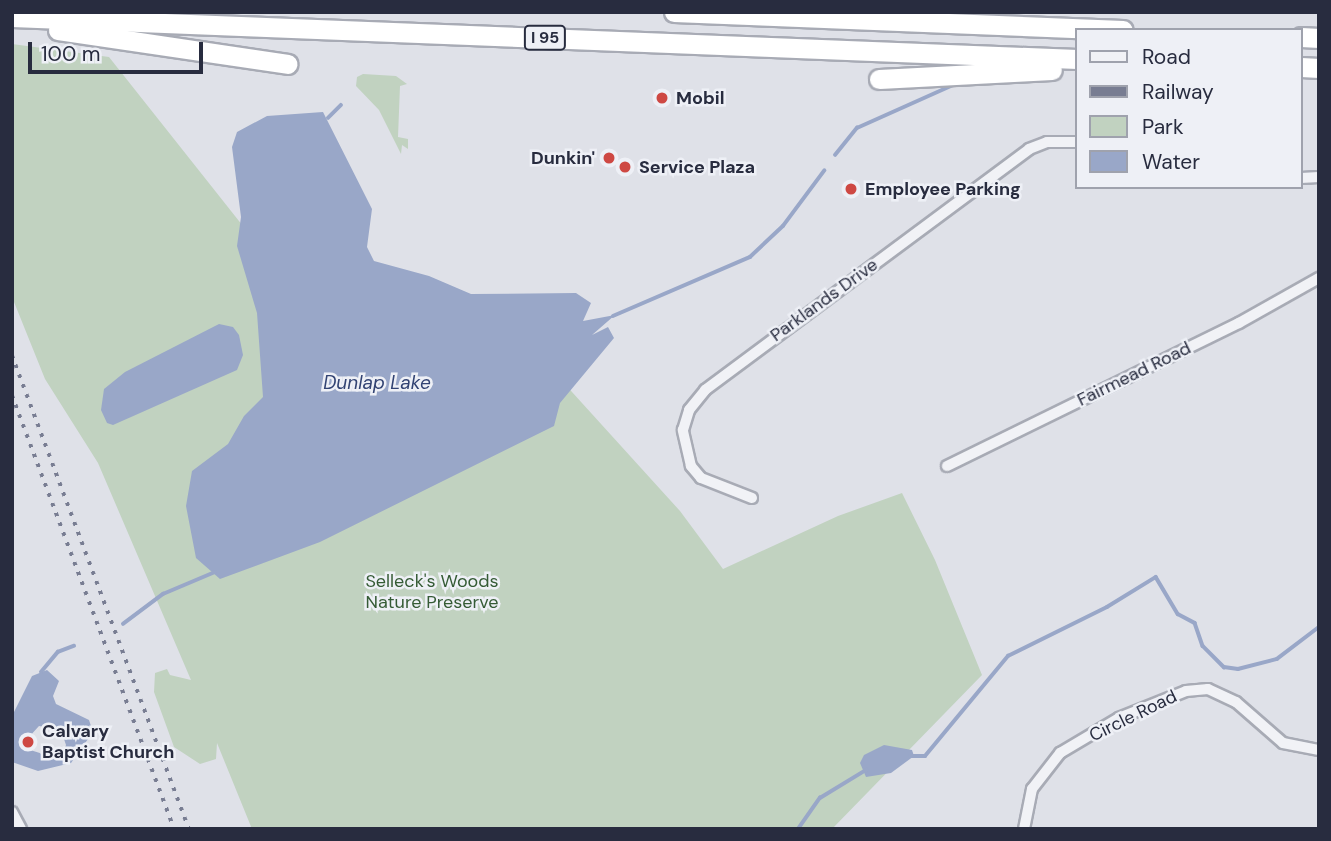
<!DOCTYPE html>
<html>
<head>
<meta charset="utf-8">
<style>
	body { margin:0 }
	#map { position:relative; width:1331px; height:841px; overflow:hidden; background:#dfe1e8; font-family:"DM Sans",sans-serif }
	div>[style] { position:absolute }
	[style*='--x'] { left:calc(var(--x)*1px); top:calc(var(--y)*1px); width:calc(var(--w)*1px); rotate:calc(var(--a)*1deg) }
	.green>* { inset:0; background:#c1d2c0 }
	.water>* { inset:0; background:#99a7c8 }
	.stream>* { height:3.5px; margin:-1.75px; padding:0 1.75px; transform-origin:1.75px; border-radius:1.75px; background:#99a7c8 }
	.roads { filter:drop-shadow(2px 0 #a8abb5) drop-shadow(-2px 0 #a8abb5) drop-shadow(0 2px #a8abb5) drop-shadow(0 -2px #a8abb5) }
	.street>* { height:10px; margin:-5px; padding:0 5px; transform-origin:5px; border-radius:5px; background:#f1f2f6 }
	.highway>* { height:19px; margin:-9.5px; padding:0 9.5px; transform-origin:9.5px; border-radius:9.5px; background:#fff }
	.rail>* { height:3.5px; margin-top:-1.75px; transform-origin:0; background:repeating-linear-gradient(90deg,#787d92 0 3.5px,transparent 0 10.5px) }
	.dots>* { width:19px; height:19px; translate:-50% -50%; box-sizing:border-box; border:4px solid #eef0f6; border-radius:50% }
	span { translate:-50% -50%; white-space:nowrap; text-align:center; line-height:1.15; -webkit-text-stroke:5px #eef0f6; paint-order:stroke }
	.shield-label span { padding:2px 5px; background:#eef0f6; border:2px solid; border-radius:5px; -webkit-text-stroke-width:0 }
	.shield-label { font-size:16px; color:#282c3f; font-weight:700 }
	.poi-label { font-size:18px; color:#282c3f; font-weight:700 }
	.left { translate:0 -50%; text-align:left }
	.right { translate:-100% -50%; text-align:right }
	.street-label { font-size:18px; color:#282c3f }
	.park-label { font-size:18px; color:#355b35 }
	.water-label { font-size:19px; color:#324373; font-style:italic }
	.frame { position:absolute; inset:0; border:14px solid #282c3f; pointer-events:none }
	.legend { position:absolute; left:1075px; top:28px; width:228px; height:161px; box-sizing:border-box; background:#eef0f6; border:2px solid #9fa2ad; margin:0; padding:9px 12px; list-style:none; font-size:21px; color:#282c3f }
	.legend li { display:flex; align-items:center; gap:14px; height:35px }
	.legend b { width:35px; border:2px solid #9fa2ad }
	.scale { position:absolute; left:28px; top:42px; width:175px; height:32px; box-sizing:border-box; border:4px solid #282c3f; border-top:0; padding-left:9px; font-size:21px; line-height:24px; white-space:nowrap; color:#282c3f; -webkit-text-stroke:5px #eef0f6; paint-order:stroke }
</style>
</head>
<body>
<div id="map">
	<div class="green">
		<i style="clip-path:polygon(12px 44px,109px 57px,350px 361px,533px 349px,680px 511px,723px 569px,838px 516px,902px 493px,935px 560px,982px 675px,832px 829px,252px 829px,217px 743px,216px 759px,200px 764px,174px 747px,154px 692px,155px 673px,167px 669px,170px 675px,191px 680px,98px 463px,45px 379px,12px 297px)"></i>
		<i style="clip-path:polygon(363px 74px,396px 76px,407px 84px,400px 86px,398px 137px,408px 139px,408px 149px,402px 145px,401px 154px,379px 110px,356px 86px,357px 77px)"></i>
	</div>
	<div class="water">
		<i style="clip-path:polygon(323px 112px,372px 209px,367px 247px,374px 261px,429px 276px,471px 294px,576px 293px,591px 303px,583px 321px,615px 315px,592px 335px,608px 327px,614px 338px,560px 403px,554px 426px,320px 542px,220px 579px,196px 558px,186px 506px,192px 471px,228px 444px,244px 416px,263px 397px,257px 313px,237px 246px,241px 217px,232px 147px,237px 132px,267px 116px)"></i>
		<i style="clip-path:polygon(219px 324px,233px 327px,239px 335px,243px 355px,237px 370px,113px 425px,107px 423px,101px 410px,104px 389px,125px 372px)"></i>
		<i style="clip-path:polygon(evenodd,47px 670px,59px 681px,53px 696px,56px 704px,89px 720px,93px 732px,71px 763px,38px 771px,12px 762px,12px 716px,32px 676px,47px 670px,39px 726px,61px 730px,66px 745px,63px 753px,43px 754px,27px 749px,29px 737px,39px 726px)"></i>
		<i style="clip-path:polygon(884px 745px,912px 750px,914px 756px,891px 773px,866px 777px,860px 763px,864px 755px)"></i>
	</div>
	<div class="stream">
		<i style="--x:328;--y:118;--w:18;--a:-45"></i>
		<i style="--x:835;--y:155;--w:35;--a:-51"></i>
		<i style="--x:857;--y:128;--w:103;--a:-24.1"></i>
		<i style="--x:613;--y:316;--w:149;--a:-23.3"></i>
		<i style="--x:750;--y:257;--w:45;--a:-43.2"></i>
		<i style="--x:783;--y:226;--w:69;--a:-53.3"></i>
		<i style="--x:123;--y:624;--w:50;--a:-36.9"></i>
		<i style="--x:163;--y:594;--w:56;--a:-22.9"></i>
		<i style="--x:41;--y:672;--w:26;--a:-50"></i>
		<i style="--x:58;--y:652;--w:17;--a:-21"></i>
		<i style="--x:910;--y:756;--w:15;--a:0"></i>
		<i style="--x:925;--y:756;--w:130;--a:-50.3"></i>
		<i style="--x:1008;--y:656;--w:110;--a:-26.3"></i>
		<i style="--x:1107;--y:607;--w:57;--a:-31.5"></i>
		<i style="--x:1156;--y:577;--w:43;--a:59.3"></i>
		<i style="--x:1178;--y:614;--w:19;--a:28"></i>
		<i style="--x:1195;--y:623;--w:24;--a:71"></i>
		<i style="--x:1203;--y:646;--w:30;--a:45"></i>
		<i style="--x:1224;--y:667;--w:14;--a:8"></i>
		<i style="--x:1238;--y:669;--w:40;--a:-14.4"></i>
		<i style="--x:1277;--y:659;--w:53;--a:-37.3"></i>
		<i style="--x:798;--y:829;--w:38;--a:-55"></i>
		<i style="--x:820;--y:798;--w:54;--a:-31.3"></i>
	</div>
	<div class="roads">
		<div class="street">
			<i style="--x:1301;--y:178;--w:18;--a:-3"></i>
			<i style="--x:947;--y:466;--w:325;--a:-26.1"></i>
			<i style="--x:1239;--y:323;--w:92;--a:-29.4"></i>
			<i style="--x:752;--y:498;--w:55;--a:-158.6"></i>
			<i style="--x:701;--y:478;--w:16;--a:-130"></i>
			<i style="--x:691;--y:466;--w:37;--a:-103"></i>
			<i style="--x:683;--y:430;--w:21;--a:-73"></i>
			<i style="--x:689;--y:410;--w:26;--a:-51"></i>
			<i style="--x:705;--y:390;--w:404;--a:-36.6"></i>
			<i style="--x:1029;--y:149;--w:19;--a:-21"></i>
			<i style="--x:1047;--y:142;--w:30;--a:0"></i>
			<i style="--x:12;--y:812;--w:19;--a:62"></i>
			<i style="--x:1024;--y:829;--w:41;--a:-78.7"></i>
			<i style="--x:1032;--y:789;--w:46;--a:-52.1"></i>
			<i style="--x:1060;--y:753;--w:69;--a:-30.7"></i>
			<i style="--x:1119;--y:718;--w:72;--a:-21.9"></i>
			<i style="--x:1186;--y:691;--w:22;--a:-5"></i>
			<i style="--x:1208;--y:689;--w:31;--a:25"></i>
			<i style="--x:1236;--y:702;--w:62;--a:41.1"></i>
			<i style="--x:1283;--y:743;--w:37;--a:11"></i>
		</div>
		<div class="highway">
			<i style="--x:674;--y:12;--w:449;--a:2.3"></i>
			<i style="--x:12;--y:17;--w:1066;--a:2.26"></i>
			<i style="--x:58;--y:30;--w:232;--a:8.4"></i>
			<i style="--x:1301;--y:37;--w:18;--a:3"></i>
			<i style="--x:1301;--y:67;--w:18;--a:3"></i>
			<i style="--x:879;--y:79;--w:173;--a:-3"></i>
		</div>
	</div>
	<div class="rail">
		<i style="--x:12;--y:355;--w:506;--a:69.52"></i>
		<i style="--x:12;--y:395;--w:463;--a:69.5"></i>
	</div>
	<div class="dots">
		<i style="left:662px;top:98px;background:#ce4843"></i>
		<i style="left:609px;top:158px;background:#ce4843"></i>
		<i style="left:625px;top:167px;background:#ce4843"></i>
		<i style="left:851px;top:189px;background:#ce4843"></i>
		<i style="left:28px;top:742px;background:#ce4843"></i>
	</div>
	<div class="shield-label">
		<span style="left:545px;top:38px">I 95</span>
	</div>
	<div class="poi-label">
		<span class="left" style="left:676px;top:98px">Mobil</span>
		<span class="right" style="left:595px;top:158px">Dunkin'</span>
		<span class="left" style="left:639px;top:167px">Service Plaza</span>
		<span class="left" style="left:865px;top:189px">Employee Parking</span>
		<span class="left" style="left:42px;top:742px">Calvary<br>Baptist Church</span>
	</div>
	<div class="street-label">
		<span style="left:824px;top:300px;rotate:-36deg">Parklands Drive</span>
		<span style="left:1134px;top:374px;rotate:-26deg">Fairmead Road</span>
		<span style="left:1133px;top:716px;rotate:-26deg">Circle Road</span>
	</div>
	<div class="park-label">
		<span style="left:432px;top:592px">Selleck's Woods<br>Nature Preserve</span>
	</div>
	<div class="water-label">
		<span style="left:377px;top:383px">Dunlap Lake</span>
	</div>
	<div class="frame"></div>
	<ul class="legend">
	<li><b style="height:9px;background:#f1f2f6"></b>Road</li>
	<li><b style="height:9px;background:#787d92"></b>Railway</li>
	<li><b style="height:19px;background:#c1d2c0"></b>Park</li>
	<li><b style="height:19px;background:#99a7c8"></b>Water</li>
	</ul>
	<div class="scale">100 m</div>
</div>
</body>
</html>
